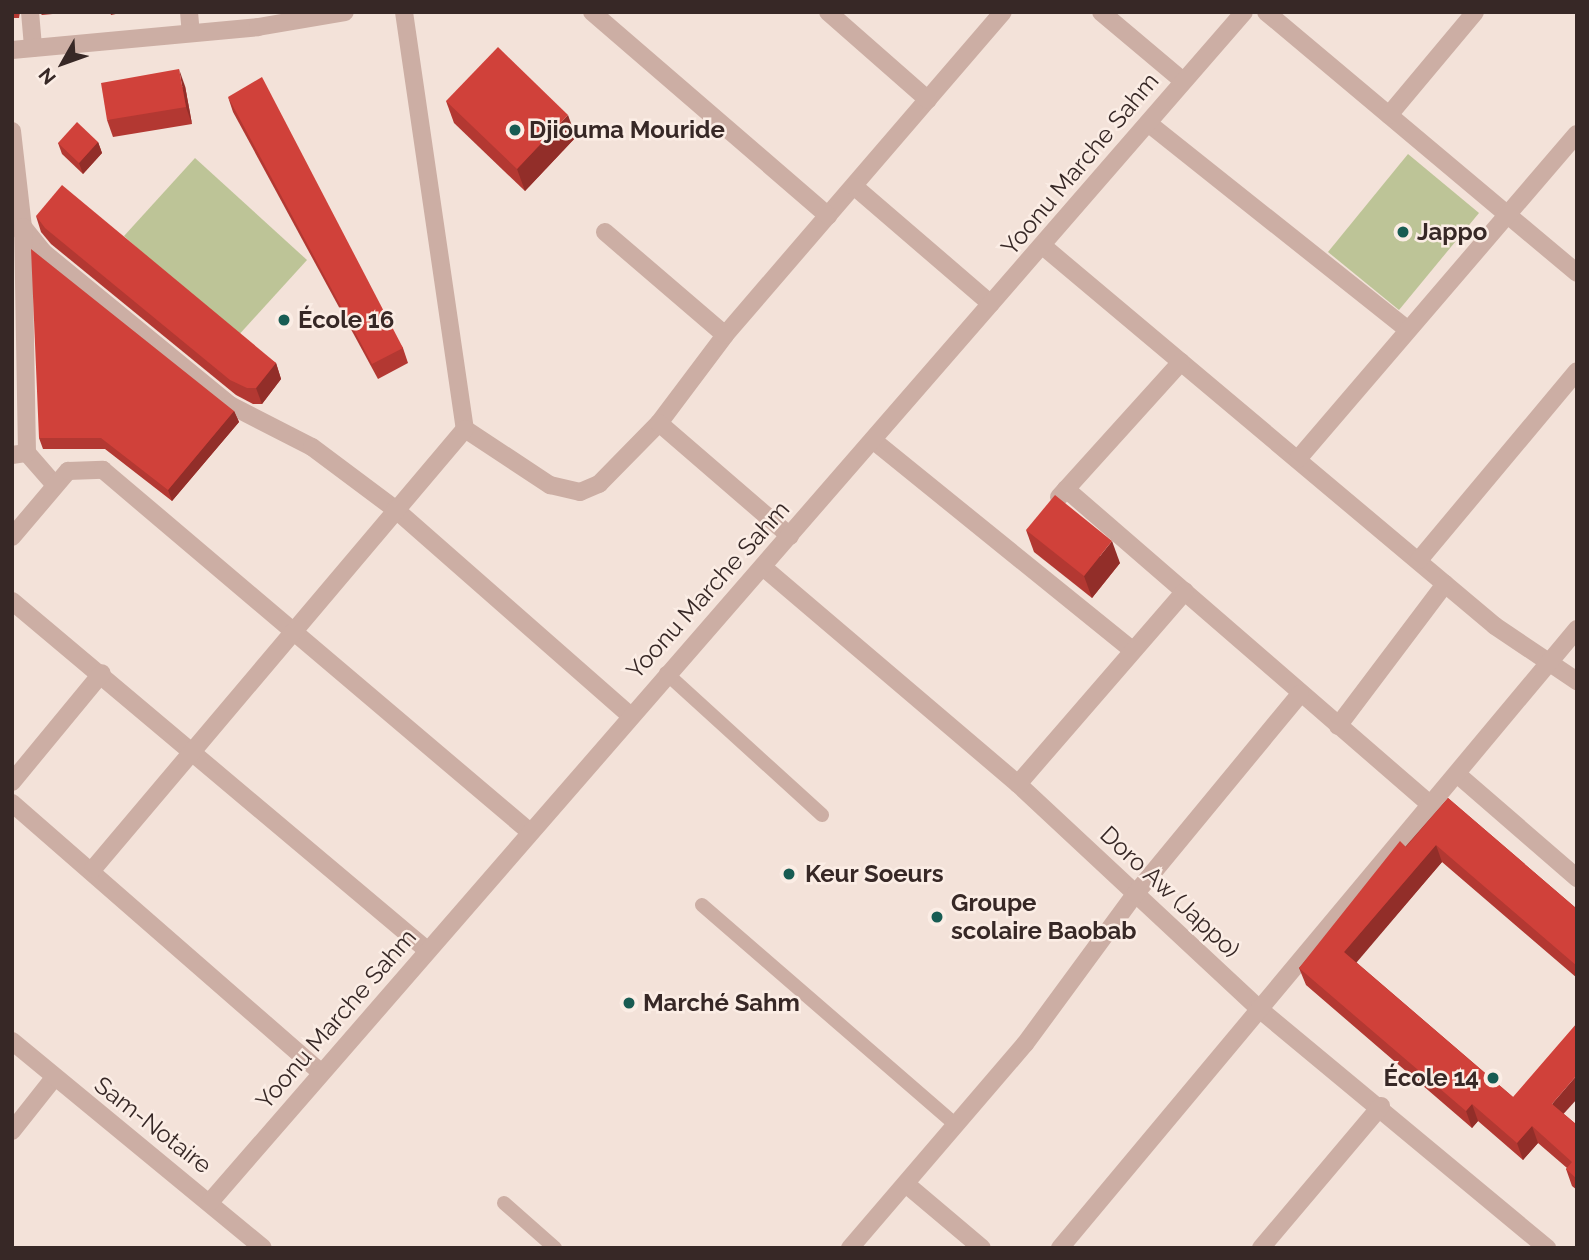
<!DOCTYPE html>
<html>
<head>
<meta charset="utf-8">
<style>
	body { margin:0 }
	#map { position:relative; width:1589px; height:1260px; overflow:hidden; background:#f3e2d9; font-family:Raleway,sans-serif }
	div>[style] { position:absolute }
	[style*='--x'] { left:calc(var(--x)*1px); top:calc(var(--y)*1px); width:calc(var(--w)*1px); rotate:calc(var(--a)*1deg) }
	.green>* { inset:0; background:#bdc497 }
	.service>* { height:14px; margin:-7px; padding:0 7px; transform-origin:7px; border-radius:7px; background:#ccaea4 }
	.minor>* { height:18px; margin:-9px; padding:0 9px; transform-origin:9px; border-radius:9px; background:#ccaea4 }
	.tertiary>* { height:18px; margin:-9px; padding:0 9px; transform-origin:9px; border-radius:9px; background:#ccaea4 }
	.wall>* { inset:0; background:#b33832 }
	.shaded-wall>* { inset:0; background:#922e29 }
	.building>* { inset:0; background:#d0413a }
	.dots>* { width:19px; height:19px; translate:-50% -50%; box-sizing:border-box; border:4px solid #fbede5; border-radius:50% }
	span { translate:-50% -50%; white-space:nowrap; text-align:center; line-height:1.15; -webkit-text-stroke:5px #fbede5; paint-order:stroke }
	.poi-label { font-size:24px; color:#372826; font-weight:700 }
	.left { translate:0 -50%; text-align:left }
	.right { translate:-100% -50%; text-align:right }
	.street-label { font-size:24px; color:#372826 }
	.frame { position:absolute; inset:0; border:14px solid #372826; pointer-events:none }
	.north { position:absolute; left:28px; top:28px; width:70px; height:70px; -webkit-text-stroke:5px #fbede5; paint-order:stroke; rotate:230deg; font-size:19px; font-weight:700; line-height:28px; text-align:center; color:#372826 }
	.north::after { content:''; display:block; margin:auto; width:24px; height:32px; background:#372826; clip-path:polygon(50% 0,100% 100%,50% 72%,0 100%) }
</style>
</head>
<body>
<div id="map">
	<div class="green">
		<i style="clip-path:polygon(1408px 154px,1479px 213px,1399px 310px,1328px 252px)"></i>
		<i style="clip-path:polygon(195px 158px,307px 260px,236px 338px,124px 236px)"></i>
	</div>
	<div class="service">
		<i style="--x:666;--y:673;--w:211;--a:42.3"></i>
		<i style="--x:702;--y:905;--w:336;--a:40.9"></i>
		<i style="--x:504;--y:1203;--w:68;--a:41.4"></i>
	</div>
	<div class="minor">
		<i style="--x:30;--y:12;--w:36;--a:85"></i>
		<i style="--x:189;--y:12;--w:21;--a:85"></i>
		<i style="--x:404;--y:12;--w:421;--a:81.7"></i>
		<i style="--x:465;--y:429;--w:102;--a:33.4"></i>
		<i style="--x:550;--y:485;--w:31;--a:13"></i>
		<i style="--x:580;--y:492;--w:21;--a:-23"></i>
		<i style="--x:599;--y:484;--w:86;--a:-45.5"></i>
		<i style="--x:659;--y:423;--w:110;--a:-53.1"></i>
		<i style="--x:725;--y:335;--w:426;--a:-49.3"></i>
		<i style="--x:592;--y:12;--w:312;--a:40.8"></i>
		<i style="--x:828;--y:12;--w:133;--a:41.3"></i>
		<i style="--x:1101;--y:12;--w:107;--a:40.1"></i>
		<i style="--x:1266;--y:12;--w:406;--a:40"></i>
		<i style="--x:12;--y:50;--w:247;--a:-5.3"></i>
		<i style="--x:258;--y:27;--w:88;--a:-9.8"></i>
		<i style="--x:1389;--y:115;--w:134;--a:-50.1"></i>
		<i style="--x:1148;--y:123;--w:330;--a:38.5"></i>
		<i style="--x:12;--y:131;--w:97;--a:83.5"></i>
		<i style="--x:23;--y:227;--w:11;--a:175"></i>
		<i style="--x:855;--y:187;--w:179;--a:40.7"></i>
		<i style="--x:23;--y:227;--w:32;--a:51"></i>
		<i style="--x:43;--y:252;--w:242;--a:39.3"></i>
		<i style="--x:230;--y:405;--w:92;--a:27.1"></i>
		<i style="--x:312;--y:447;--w:104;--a:36.8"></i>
		<i style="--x:395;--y:509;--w:310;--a:41.3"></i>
		<i style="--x:605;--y:232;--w:158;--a:40.6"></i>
		<i style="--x:1044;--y:247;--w:589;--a:40.04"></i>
		<i style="--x:1495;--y:626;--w:99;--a:33.9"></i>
		<i style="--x:659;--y:423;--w:173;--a:40.8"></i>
		<i style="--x:874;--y:441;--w:331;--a:39"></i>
		<i style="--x:27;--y:453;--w:41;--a:48.9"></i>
		<i style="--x:12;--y:455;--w:15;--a:-8"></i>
		<i style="--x:27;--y:453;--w:226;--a:-91"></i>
		<i style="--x:1298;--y:459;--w:428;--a:-49.4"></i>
		<i style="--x:1066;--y:489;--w:479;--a:40.9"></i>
		<i style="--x:1059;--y:497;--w:182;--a:-47.9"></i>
		<i style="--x:12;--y:537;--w:87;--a:-49.7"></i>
		<i style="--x:68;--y:471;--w:35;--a:-2"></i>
		<i style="--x:103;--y:470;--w:560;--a:40.29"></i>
		<i style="--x:1419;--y:560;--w:246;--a:-50.1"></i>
		<i style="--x:763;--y:567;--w:335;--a:40.4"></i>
		<i style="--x:1018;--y:784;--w:328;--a:43"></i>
		<i style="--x:1258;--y:1008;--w:376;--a:39.7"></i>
		<i style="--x:12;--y:601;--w:542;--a:40.06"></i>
		<i style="--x:1338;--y:726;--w:178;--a:-53"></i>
		<i style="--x:1457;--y:774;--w:159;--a:40.9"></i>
		<i style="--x:12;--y:782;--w:141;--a:-50.5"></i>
		<i style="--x:1018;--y:784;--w:255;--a:-49.1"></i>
		<i style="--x:12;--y:803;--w:410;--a:41.1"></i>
		<i style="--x:93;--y:869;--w:576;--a:-49.79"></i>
		<i style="--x:12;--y:1131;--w:68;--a:-51.6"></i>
		<i style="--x:906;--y:1184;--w:99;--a:40.1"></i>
		<i style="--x:850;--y:1248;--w:269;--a:-49.4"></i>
		<i style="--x:1025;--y:1044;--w:187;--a:-53.7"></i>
		<i style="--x:1136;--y:893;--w:258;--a:-50.5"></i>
		<i style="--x:1060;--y:1248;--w:807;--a:-50.13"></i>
		<i style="--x:1261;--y:1248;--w:186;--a:-49.8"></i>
	</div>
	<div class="tertiary">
		<i style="--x:12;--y:1041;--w:325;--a:39.5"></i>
		<i style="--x:210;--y:1202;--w:1576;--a:-49.01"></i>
	</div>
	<div class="wall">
		<i style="clip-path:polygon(12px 12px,20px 12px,19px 18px,12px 18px)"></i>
		<i style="clip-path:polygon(39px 12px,74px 12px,42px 15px)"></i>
		<i style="clip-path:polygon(110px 12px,125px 12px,111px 15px)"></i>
		<i style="clip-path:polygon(185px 86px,192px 124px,113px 137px,107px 120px)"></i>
		<i style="clip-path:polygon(228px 97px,403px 348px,408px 363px,378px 379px,233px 112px)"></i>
		<i style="clip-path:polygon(446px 101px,576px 137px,525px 191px,454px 123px)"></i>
		<i style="clip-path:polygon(98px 142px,102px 153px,83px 174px,62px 154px,58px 143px)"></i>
		<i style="clip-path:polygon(36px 216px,276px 363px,281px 379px,262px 404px,253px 404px,236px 395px,51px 244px,41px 232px)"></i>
		<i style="clip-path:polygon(234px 411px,239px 422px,172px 501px,105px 449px,43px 449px,39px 438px)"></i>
		<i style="clip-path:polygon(1026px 530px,1120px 563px,1092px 598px,1034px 552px)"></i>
		<i style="clip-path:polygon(1448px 798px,1577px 909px,1577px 978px,1442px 862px,1356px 962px,1513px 1097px,1564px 1114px,1577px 1125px,1577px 1190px,1572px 1186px,1566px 1169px,1567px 1168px,1538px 1143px,1523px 1160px,1478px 1121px,1472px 1128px,1306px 985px,1299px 968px)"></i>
	</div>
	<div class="shaded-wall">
		<i style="clip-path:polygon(179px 69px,185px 86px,192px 124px,186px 107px)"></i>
		<i style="clip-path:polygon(568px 115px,576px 137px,525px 191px,517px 169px)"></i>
		<i style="clip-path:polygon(98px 142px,102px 153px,83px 174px,79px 163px)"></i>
		<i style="clip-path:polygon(276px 363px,281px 379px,262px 404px,256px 388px)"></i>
		<i style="clip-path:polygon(234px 411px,239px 422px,172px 501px,168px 490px)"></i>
		<i style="clip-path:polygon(1112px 541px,1120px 563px,1092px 598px,1084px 576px)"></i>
		<i style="clip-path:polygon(1436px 845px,1442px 862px,1351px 969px,1344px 952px)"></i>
		<i style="clip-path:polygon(1577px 1075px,1577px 1099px,1558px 1120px,1552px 1104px)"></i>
		<i style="clip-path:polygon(1472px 1104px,1478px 1121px,1472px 1128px,1466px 1111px)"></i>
		<i style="clip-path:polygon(1532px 1126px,1538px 1143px,1523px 1160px,1517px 1143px)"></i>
	</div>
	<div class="building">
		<i style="clip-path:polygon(498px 47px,568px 115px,517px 169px,446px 101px)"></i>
		<i style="clip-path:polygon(179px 69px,186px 107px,107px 120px,101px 83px)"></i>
		<i style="clip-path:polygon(262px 77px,403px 348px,372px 364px,228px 97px)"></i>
		<i style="clip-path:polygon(77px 122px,98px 142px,79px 163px,58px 143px)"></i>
		<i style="clip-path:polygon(62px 185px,276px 363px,256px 388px,247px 388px,230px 380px,45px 228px,36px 216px)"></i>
		<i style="clip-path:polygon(31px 249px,234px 411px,168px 490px,101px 438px,39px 438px)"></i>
		<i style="clip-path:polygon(1055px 495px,1112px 541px,1084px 576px,1026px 530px)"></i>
		<i style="clip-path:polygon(1448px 798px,1577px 909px,1577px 966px,1436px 845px,1344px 952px,1513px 1097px,1577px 1023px,1577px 1075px,1552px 1104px,1577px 1125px,1577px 1179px,1566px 1169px,1572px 1162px,1532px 1126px,1517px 1143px,1472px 1104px,1466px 1111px,1299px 968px,1400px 841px,1406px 847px)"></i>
	</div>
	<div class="dots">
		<i style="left:515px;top:130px;background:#185c53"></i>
		<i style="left:1403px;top:232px;background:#185c53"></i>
		<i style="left:284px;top:320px;background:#185c53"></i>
		<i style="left:789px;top:874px;background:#185c53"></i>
		<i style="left:937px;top:917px;background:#185c53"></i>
		<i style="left:629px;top:1003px;background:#185c53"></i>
		<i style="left:1493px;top:1078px;background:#185c53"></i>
	</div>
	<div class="poi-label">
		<span class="left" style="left:529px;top:130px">Djiouma Mouride</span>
		<span class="left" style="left:1417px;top:232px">Jappo</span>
		<span class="left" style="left:298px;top:320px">École 16</span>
		<span class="left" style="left:805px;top:874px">Keur Soeurs</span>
		<span class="left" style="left:951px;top:917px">Groupe<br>scolaire Baobab</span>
		<span class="left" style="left:643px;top:1003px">Marché Sahm</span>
		<span class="right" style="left:1479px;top:1078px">École 14</span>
	</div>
	<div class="street-label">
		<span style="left:1080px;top:164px;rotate:-50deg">Yoonu Marche Sahm</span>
		<span style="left:708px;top:590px;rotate:-48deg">Yoonu Marche Sahm</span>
		<span style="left:1170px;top:892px;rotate:43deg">Doro Aw (Jappo)</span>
		<span style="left:336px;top:1019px;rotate:-49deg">Yoonu Marche Sahm</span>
		<span style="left:153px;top:1125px;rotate:38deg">Sam-Notaire</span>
	</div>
	<div class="frame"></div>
	<div class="north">N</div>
</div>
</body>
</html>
